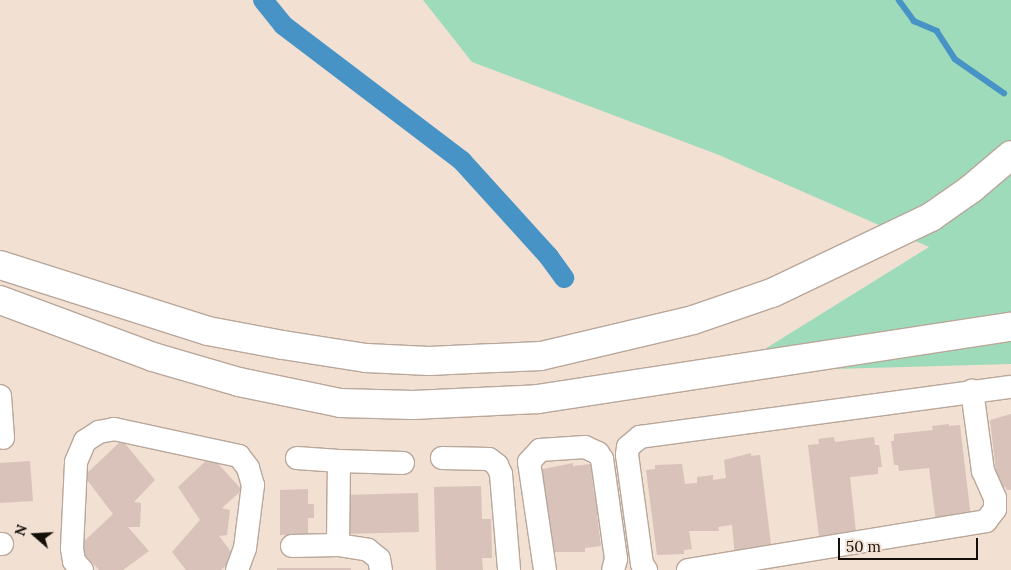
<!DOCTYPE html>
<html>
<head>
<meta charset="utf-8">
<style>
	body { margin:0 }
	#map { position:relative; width:1011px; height:570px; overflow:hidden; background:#f2e0d2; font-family:Lora,serif }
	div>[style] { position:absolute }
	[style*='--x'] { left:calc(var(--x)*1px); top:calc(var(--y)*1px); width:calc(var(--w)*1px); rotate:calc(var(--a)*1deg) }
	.green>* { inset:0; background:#9edbbb }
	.stream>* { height:5.5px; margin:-2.75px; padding:0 2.75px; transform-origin:2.75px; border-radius:2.75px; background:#4793c6 }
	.canal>* { height:20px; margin:-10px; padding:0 10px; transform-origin:10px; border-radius:10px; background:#4793c6 }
	.building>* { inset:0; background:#d8c2ba }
	.roads { filter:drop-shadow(1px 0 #b8a79a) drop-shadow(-1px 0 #b8a79a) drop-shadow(0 1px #b8a79a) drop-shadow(0 -1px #b8a79a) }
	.minor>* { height:22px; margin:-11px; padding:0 11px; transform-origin:11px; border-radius:11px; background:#fff }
	.highway>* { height:28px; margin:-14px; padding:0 14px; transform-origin:14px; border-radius:14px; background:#fff }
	span { translate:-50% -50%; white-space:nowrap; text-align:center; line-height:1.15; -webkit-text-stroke:4px #f2e0d2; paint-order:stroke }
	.north { position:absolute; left:10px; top:510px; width:50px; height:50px; -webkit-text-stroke:4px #f2e0d2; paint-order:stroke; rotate:289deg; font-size:14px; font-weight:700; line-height:20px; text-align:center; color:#150f0a }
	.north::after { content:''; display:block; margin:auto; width:18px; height:22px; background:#150f0a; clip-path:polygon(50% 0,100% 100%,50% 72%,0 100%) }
	.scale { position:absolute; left:838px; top:538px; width:140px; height:22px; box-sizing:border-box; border:2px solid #150f0a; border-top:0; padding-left:6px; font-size:15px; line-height:18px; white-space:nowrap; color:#150f0a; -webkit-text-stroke:4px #f2e0d2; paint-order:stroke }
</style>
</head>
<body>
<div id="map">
	<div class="green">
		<i style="clip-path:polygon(423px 0,1011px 0,1011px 364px,728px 372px,929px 247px,719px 155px,472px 62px)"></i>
	</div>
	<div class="stream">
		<i style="--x:899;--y:0;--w:26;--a:54"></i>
		<i style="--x:914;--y:21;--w:25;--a:23"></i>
		<i style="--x:937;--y:31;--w:33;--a:57"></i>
		<i style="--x:955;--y:59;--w:60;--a:34.8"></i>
	</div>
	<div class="canal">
		<i style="--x:263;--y:0;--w:32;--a:51"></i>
		<i style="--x:283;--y:25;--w:225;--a:37.2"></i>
		<i style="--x:462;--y:161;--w:130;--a:47.8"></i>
		<i style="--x:549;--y:257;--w:26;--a:54"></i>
	</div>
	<div class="building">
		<i style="clip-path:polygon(1011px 414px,1011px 490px,1006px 490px,1006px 487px,998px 488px,990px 420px)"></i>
		<i style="clip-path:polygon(949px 424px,949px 426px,960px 425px,971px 518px,936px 522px,929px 468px,899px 471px,898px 465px,894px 465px,891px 441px,894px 441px,894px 434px,933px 430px,932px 426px)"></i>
		<i style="clip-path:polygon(834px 437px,835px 442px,874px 437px,875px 445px,879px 445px,882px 467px,878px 467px,878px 474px,850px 477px,856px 532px,819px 537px,808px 445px,819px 444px,818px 439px)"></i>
		<i style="clip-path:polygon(122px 440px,155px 480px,134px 502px,141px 503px,140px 527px,128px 527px,149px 551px,123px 570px,99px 570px,78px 547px,113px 514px,84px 476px)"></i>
		<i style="clip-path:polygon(751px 453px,751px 456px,760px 455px,772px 552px,735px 557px,732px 525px,718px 527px,719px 531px,689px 531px,692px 549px,684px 550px,684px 554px,657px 555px,646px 470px,655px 469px,655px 465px,682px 464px,685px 484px,697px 483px,697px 477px,713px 475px,713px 480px,726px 478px,724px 460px)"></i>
		<i style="clip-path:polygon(211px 456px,242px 490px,222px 508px,230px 510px,227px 535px,219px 536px,235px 557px,221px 570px,186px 570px,172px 552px,200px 520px,178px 487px)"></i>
		<i style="clip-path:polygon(30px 461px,33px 501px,0 503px,0 463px)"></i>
		<i style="clip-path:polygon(573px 463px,573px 466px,591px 464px,594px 495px,599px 494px,602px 515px,597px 515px,601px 546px,585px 548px,585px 552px,548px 552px,538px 470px)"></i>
		<i style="clip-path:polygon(481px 486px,482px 519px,491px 519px,492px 558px,482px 558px,483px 570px,436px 570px,434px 487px)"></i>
		<i style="clip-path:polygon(308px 489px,308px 504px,314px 504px,314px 518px,308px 518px,308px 535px,280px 535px,280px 490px)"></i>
		<i style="clip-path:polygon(418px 493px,419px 532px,344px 534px,343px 495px)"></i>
		<i style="clip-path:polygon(277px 568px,351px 568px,351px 570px,277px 570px)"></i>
	</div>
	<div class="roads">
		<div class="minor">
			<i style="--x:0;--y:396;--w:42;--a:85.9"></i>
			<i style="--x:297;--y:458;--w:42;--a:4.1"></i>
			<i style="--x:339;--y:461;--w:84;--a:90.7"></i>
			<i style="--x:442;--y:458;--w:47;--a:1.2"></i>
			<i style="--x:489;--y:459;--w:10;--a:37"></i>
			<i style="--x:497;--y:465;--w:10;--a:66"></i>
			<i style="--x:501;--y:474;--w:96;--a:85.2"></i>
			<i style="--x:339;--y:461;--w:64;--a:1.8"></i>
			<i style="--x:0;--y:544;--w:2;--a:0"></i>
			<i style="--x:292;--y:546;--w:46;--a:-1.2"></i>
			<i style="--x:338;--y:545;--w:30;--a:9"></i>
			<i style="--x:368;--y:550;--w:14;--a:39"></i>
			<i style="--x:379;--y:559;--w:11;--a:80"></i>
			<i style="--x:82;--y:570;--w:12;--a:-132"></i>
			<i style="--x:74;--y:561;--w:13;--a:-99"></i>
			<i style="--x:72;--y:548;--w:86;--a:-87.3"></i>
			<i style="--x:76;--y:462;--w:23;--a:-67"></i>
			<i style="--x:85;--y:441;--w:17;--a:-33"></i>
			<i style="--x:99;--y:432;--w:15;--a:-11"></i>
			<i style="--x:114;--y:429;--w:128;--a:12.2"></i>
			<i style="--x:239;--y:456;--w:15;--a:53"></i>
			<i style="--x:248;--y:468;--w:18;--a:74"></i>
			<i style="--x:253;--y:485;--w:64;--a:97.2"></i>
			<i style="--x:245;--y:548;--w:23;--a:110"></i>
			<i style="--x:545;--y:570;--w:109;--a:-98.4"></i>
			<i style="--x:529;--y:462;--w:16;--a:-47"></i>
			<i style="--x:540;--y:450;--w:45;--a:-3.8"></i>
			<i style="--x:585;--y:447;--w:14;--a:25"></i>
			<i style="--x:598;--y:453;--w:7;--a:56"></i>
			<i style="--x:602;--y:459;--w:101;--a:82"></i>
			<i style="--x:616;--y:559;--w:11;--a:105"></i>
			<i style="--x:646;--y:570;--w:7;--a:-124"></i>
			<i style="--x:642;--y:564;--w:110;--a:-97.8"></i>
			<i style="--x:627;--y:455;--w:8;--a:-83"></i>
			<i style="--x:628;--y:447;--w:16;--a:-40"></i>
			<i style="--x:640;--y:437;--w:374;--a:-7.7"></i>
			<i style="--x:688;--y:570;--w:302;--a:-9.3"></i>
			<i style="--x:986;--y:521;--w:15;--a:-53"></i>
			<i style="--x:995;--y:509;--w:11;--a:-90"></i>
			<i style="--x:995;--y:498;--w:30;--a:-114"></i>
			<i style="--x:983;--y:471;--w:81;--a:-97.8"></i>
		</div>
		<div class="highway">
			<i style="--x:0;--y:265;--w:218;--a:17.6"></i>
			<i style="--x:208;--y:331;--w:76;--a:10.6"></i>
			<i style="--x:283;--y:345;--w:84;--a:8.9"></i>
			<i style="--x:366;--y:358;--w:63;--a:2.7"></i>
			<i style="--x:429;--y:361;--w:112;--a:-2.6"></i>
			<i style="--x:541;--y:356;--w:156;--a:-13.3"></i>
			<i style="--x:693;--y:320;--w:83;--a:-18.9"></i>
			<i style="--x:772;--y:293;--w:176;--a:-25.5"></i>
			<i style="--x:931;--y:217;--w:49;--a:-35"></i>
			<i style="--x:971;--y:189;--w:52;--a:-40.4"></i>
			<i style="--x:0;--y:300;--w:163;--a:20.4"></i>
			<i style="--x:153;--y:357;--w:90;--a:16.2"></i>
			<i style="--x:239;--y:382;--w:103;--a:11.7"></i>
			<i style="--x:340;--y:403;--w:73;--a:1.6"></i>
			<i style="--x:413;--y:405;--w:125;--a:-2.7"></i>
			<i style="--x:538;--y:399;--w:478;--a:-8.7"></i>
		</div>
	</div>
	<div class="north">N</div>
	<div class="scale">50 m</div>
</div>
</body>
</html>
